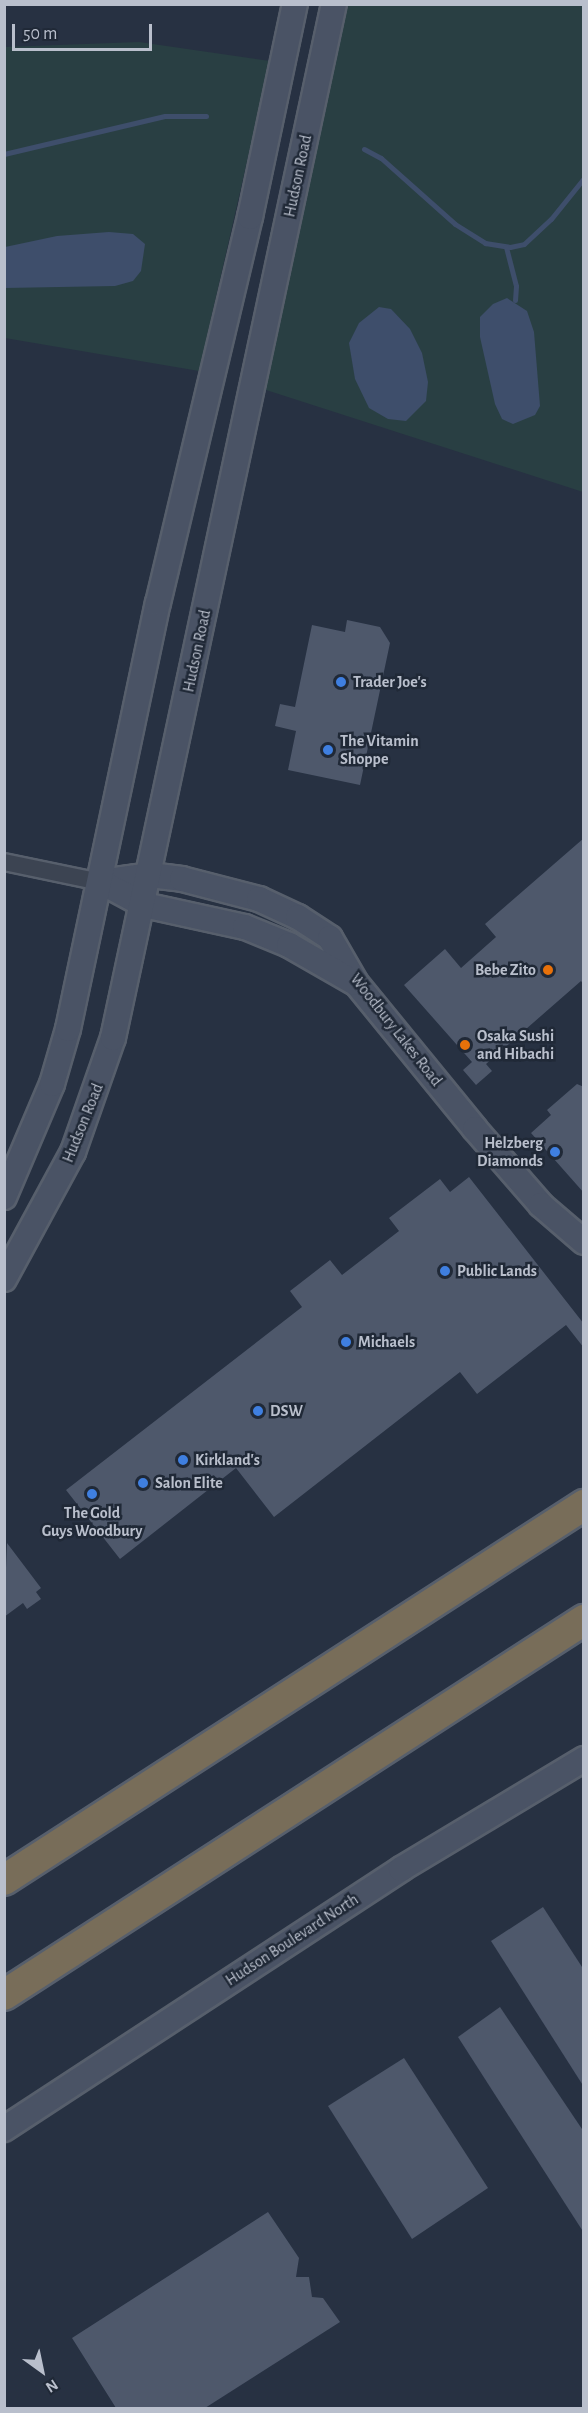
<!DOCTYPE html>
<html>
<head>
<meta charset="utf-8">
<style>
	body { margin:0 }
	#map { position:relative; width:588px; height:2413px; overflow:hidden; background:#273142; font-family:"Alegreya Sans",sans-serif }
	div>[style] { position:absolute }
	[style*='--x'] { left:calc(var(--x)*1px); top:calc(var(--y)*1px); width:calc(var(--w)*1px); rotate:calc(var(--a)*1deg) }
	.green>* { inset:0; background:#293f43 }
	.water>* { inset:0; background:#3e4e6b }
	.stream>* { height:5px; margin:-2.5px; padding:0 2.5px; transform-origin:2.5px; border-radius:2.5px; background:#3e4e6b }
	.building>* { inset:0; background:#4e586b }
	.roads { filter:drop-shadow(2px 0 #575f6c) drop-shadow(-2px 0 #575f6c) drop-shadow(0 2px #575f6c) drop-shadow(0 -2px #575f6c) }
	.street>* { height:16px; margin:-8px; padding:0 8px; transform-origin:8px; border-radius:8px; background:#3c4452 }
	.secondary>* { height:24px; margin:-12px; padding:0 12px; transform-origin:12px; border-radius:12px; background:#4a5365 }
	.highway>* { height:30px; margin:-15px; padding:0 15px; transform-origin:15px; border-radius:15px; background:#786d59 }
	.dots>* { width:16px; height:16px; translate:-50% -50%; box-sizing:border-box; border:3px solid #202937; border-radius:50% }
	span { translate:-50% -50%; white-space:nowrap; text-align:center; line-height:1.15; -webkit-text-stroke:5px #202937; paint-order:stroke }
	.street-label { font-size:16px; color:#b9bfcc }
	.poi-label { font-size:16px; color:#b9bfcc; font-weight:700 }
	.left { translate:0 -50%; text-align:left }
	.right { translate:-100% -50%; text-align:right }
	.frame { position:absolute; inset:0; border:6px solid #b9bfcc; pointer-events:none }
	.north { position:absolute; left:12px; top:2341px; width:60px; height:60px; -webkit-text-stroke:4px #202937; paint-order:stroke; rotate:147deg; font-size:16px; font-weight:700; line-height:24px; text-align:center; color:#b9bfcc }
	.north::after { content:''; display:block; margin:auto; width:21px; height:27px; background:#b9bfcc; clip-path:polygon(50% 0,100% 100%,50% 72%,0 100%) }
	.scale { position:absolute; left:12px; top:24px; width:140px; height:27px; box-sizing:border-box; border:3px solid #b9bfcc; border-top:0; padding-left:8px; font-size:18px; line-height:21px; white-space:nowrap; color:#b9bfcc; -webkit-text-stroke:4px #202937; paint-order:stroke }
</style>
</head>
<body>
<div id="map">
	<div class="green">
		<i style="clip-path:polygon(344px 5px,583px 5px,583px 492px,263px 389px)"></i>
		<i style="clip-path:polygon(139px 42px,270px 61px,199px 371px,5px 338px,4px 47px)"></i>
	</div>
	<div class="water">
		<i style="clip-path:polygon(109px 232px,133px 234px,145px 244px,141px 271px,133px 281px,115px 286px,5px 288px,5px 247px,57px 236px)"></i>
		<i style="clip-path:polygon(507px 298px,527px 311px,534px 332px,540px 406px,535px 415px,513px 424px,502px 419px,495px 404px,480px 337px,480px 317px,493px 304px)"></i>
		<i style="clip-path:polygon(379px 307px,391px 309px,410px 329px,422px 353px,428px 382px,426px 401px,406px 421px,388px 419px,369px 408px,355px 379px,349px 343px,359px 323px)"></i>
	</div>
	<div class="stream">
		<i style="--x:364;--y:149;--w:19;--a:28"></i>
		<i style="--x:381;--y:158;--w:99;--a:41.7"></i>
		<i style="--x:455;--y:224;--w:36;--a:32"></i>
		<i style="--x:485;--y:243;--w:25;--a:9"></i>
		<i style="--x:510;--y:247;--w:14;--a:-12"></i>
		<i style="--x:524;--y:244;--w:37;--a:-43"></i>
		<i style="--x:551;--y:219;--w:53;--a:-51.2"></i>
		<i style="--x:4;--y:154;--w:165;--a:-13.3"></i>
		<i style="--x:165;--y:116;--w:41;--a:0"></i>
		<i style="--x:506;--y:247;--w:40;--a:75.6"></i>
		<i style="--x:516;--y:286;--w:14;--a:94"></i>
	</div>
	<div class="building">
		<i style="clip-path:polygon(347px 620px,380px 627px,390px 643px,360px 785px,288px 770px,296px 731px,275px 726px,280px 704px,295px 707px,312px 625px,345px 632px)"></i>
		<i style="clip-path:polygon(584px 838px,584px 985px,581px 981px,486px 1064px,492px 1071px,476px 1085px,463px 1070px,472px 1062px,404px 985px,445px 949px,461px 968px,496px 937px,485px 924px)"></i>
		<i style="clip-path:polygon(577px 1084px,584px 1087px,584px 1193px,531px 1133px,551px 1115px,547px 1110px)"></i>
		<i style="clip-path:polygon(469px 1177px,584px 1324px,584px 1348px,566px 1325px,477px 1394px,460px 1372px,274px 1517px,236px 1468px,120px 1559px,66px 1490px,302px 1307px,290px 1291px,330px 1260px,342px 1275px,399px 1231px,389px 1218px,440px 1179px,450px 1192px)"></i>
		<i style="clip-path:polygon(7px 1543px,41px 1588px,36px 1592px,41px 1599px,27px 1609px,23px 1603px,4px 1617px)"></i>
		<i style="clip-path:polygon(543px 1907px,584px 1970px,584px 2087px,491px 1941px)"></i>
		<i style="clip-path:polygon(500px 2007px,584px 2132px,584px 2233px,458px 2037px)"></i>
		<i style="clip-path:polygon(404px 2058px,488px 2188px,412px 2239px,328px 2106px)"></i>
		<i style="clip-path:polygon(268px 2212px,299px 2258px,296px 2277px,309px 2277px,312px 2297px,323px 2298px,340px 2322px,205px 2408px,116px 2408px,72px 2338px)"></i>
	</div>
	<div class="roads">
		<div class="street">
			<i style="--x:4;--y:862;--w:99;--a:11.7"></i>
		</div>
		<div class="secondary">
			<i style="--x:101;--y:882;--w:49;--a:-8.1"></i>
			<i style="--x:150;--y:875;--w:32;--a:7"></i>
			<i style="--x:182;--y:879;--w:80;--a:14.6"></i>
			<i style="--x:259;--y:899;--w:43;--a:24.8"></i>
			<i style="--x:298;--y:917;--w:38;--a:33"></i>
			<i style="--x:330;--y:938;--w:52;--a:60"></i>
			<i style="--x:356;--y:983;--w:188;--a:50.8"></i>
			<i style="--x:475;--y:1129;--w:101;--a:49"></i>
			<i style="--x:541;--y:1205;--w:57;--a:40.7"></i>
			<i style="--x:101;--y:882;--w:49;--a:28.1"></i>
			<i style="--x:144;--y:905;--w:103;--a:12.3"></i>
			<i style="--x:245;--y:927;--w:48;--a:22.2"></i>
			<i style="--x:289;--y:945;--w:76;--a:29.9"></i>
			<i style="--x:4;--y:1197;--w:123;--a:-67"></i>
			<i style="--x:52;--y:1084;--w:57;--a:-73.8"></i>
			<i style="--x:68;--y:1029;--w:435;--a:-78.1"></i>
			<i style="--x:158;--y:603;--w:397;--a:-76.6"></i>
			<i style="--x:250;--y:217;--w:218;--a:-78.1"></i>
			<i style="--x:4;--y:1279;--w:145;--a:-61.5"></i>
			<i style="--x:73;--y:1152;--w:121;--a:-70.7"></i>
			<i style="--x:113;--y:1038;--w:1057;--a:-77.94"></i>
			<i style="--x:4;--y:2129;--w:475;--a:-33.2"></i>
			<i style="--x:401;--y:1869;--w:214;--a:-31"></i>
		</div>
		<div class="highway">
			<i style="--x:4;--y:1880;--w:691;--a:-32.88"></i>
			<i style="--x:4;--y:1995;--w:691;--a:-32.88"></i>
		</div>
	</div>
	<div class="dots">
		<i style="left:341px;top:682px;background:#3f7fe0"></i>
		<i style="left:328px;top:750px;background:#3f7fe0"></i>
		<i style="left:548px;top:970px;background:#e8710a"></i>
		<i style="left:465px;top:1045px;background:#e8710a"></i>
		<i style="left:555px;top:1152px;background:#3f7fe0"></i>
		<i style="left:445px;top:1271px;background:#3f7fe0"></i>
		<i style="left:346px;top:1342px;background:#3f7fe0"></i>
		<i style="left:258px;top:1411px;background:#3f7fe0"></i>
		<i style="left:183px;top:1460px;background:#3f7fe0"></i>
		<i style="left:143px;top:1483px;background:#3f7fe0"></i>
		<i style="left:92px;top:1494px;background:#3f7fe0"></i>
	</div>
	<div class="street-label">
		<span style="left:298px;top:176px;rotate:-78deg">Hudson Road</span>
		<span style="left:197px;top:651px;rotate:-78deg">Hudson Road</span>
		<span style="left:396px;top:1030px;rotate:52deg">Woodbury Lakes Road</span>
		<span style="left:83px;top:1123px;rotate:-68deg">Hudson Road</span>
		<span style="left:292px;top:1940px;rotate:-33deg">Hudson Boulevard North</span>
	</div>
	<div class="poi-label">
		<span class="left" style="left:353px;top:682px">Trader Joe's</span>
		<span class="left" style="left:340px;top:750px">The Vitamin<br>Shoppe</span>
		<span class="right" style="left:536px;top:970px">Bebe Zito</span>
		<span class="left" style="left:477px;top:1045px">Osaka Sushi<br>and Hibachi</span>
		<span class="right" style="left:543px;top:1152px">Helzberg<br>Diamonds</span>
		<span class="left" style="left:457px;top:1271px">Public Lands</span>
		<span class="left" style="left:358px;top:1342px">Michaels</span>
		<span class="left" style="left:270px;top:1411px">DSW</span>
		<span class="left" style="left:195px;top:1460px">Kirkland's</span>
		<span class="left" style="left:155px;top:1483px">Salon Elite</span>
		<span style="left:92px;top:1522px">The Gold<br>Guys Woodbury</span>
	</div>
	<div class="frame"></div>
	<div class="north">N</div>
	<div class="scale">50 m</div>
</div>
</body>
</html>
